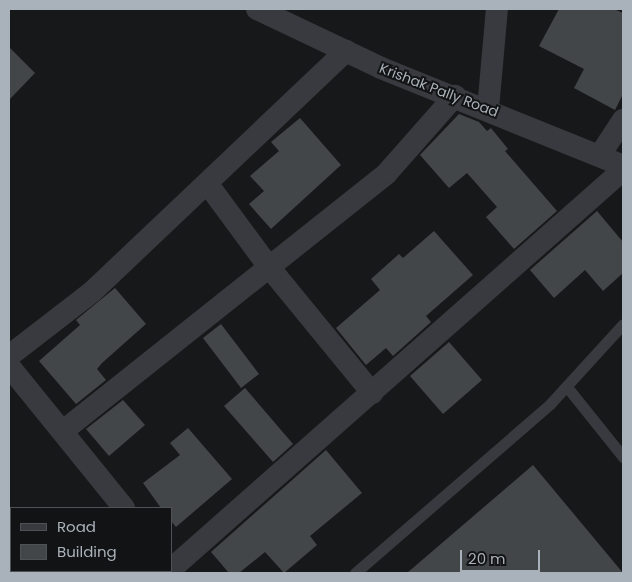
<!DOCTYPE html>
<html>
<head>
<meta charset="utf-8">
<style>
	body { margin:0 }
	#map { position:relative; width:632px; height:582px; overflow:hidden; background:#171819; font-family:Poppins,sans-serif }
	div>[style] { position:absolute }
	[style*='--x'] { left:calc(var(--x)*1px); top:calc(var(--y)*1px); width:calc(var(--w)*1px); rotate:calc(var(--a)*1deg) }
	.building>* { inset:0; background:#434649 }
	.service>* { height:11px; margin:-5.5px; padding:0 5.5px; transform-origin:5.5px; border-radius:5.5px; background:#383a3f }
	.minor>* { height:22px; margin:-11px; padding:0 11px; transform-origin:11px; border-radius:11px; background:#383a3f }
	span { translate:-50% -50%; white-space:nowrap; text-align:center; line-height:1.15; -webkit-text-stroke:4px #121314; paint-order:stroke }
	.street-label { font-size:14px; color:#a9b1ba }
	.frame { position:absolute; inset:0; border:10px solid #a9b1ba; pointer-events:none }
	.legend { position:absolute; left:10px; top:507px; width:162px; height:65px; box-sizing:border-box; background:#121314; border:1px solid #4e5256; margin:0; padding:6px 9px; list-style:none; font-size:15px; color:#a9b1ba }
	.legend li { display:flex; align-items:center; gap:10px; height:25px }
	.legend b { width:25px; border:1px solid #4e5256 }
	.scale { position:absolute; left:460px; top:550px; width:80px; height:22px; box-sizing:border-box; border:2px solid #a9b1ba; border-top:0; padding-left:6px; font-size:15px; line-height:18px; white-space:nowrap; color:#a9b1ba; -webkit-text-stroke:4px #121314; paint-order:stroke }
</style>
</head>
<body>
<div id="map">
	<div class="building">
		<i style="clip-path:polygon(559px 9px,614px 9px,623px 13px,623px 94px,615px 110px,574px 88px,584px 69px,539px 46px)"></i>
		<i style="clip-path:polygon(9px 47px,35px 73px,9px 100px)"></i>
		<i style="clip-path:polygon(459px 114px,479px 122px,487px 131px,491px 128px,508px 149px,505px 151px,557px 211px,514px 249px,486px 217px,497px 207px,467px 173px,449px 188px,420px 155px)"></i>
		<i style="clip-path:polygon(300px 118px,341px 165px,271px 229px,249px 204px,264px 191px,250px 176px,279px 151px,271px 142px)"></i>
		<i style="clip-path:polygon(597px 211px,623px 242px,623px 273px,603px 291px,585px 270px,554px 298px,530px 270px)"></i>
		<i style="clip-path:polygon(434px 231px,473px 275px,426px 316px,431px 322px,393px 356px,386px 348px,366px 365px,336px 328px,380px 290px,371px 279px,399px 254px,403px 258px)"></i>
		<i style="clip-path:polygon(115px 288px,146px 324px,102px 363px,97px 369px,106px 380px,76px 404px,39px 361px,80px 325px,76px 320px)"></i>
		<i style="clip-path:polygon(221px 324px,259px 374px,241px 388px,203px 338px)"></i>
		<i style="clip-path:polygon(449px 342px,482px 380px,443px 414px,410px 376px)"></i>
		<i style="clip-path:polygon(245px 388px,293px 444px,273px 462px,224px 406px)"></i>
		<i style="clip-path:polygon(123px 400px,145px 425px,109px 456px,86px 429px)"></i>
		<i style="clip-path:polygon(188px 428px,232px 479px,176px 527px,171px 521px,171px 508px,161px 508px,143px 483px,180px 455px,170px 443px)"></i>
		<i style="clip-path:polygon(326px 450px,362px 493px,310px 536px,317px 545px,284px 573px,265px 552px,239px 573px,229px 573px,211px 552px)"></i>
		<i style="clip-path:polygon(533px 465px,623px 573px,407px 573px)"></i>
	</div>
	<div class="service">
		<i style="--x:567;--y:387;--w:90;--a:51.3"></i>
		<i style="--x:355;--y:573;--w:258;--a:-40.9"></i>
		<i style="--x:550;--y:404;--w:108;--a:-47.6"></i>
	</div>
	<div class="minor">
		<i style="--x:257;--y:9;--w:137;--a:25.4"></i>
		<i style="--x:381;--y:68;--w:261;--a:22"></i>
		<i style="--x:488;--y:109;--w:100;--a:-84.9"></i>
		<i style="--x:600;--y:155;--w:42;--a:-56.7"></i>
		<i style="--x:207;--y:183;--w:104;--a:53.6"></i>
		<i style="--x:269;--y:267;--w:163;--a:50.7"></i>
		<i style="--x:9;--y:356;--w:106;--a:-37.7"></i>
		<i style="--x:93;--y:291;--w:349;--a:-43.5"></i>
		<i style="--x:9;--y:366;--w:183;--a:51"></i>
		<i style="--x:63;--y:431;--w:414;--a:-38.5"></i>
		<i style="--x:387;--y:173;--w:103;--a:-48.6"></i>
		<i style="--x:169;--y:571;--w:606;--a:-41.45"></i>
		<i style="--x:103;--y:573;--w:4;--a:-34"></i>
	</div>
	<div class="street-label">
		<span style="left:439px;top:90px;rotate:21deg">Krishak Pally Road</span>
	</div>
	<div class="frame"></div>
	<ul class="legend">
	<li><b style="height:6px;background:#383a3f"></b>Road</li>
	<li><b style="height:14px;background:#434649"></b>Building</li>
	</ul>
	<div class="scale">20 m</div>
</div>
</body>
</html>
